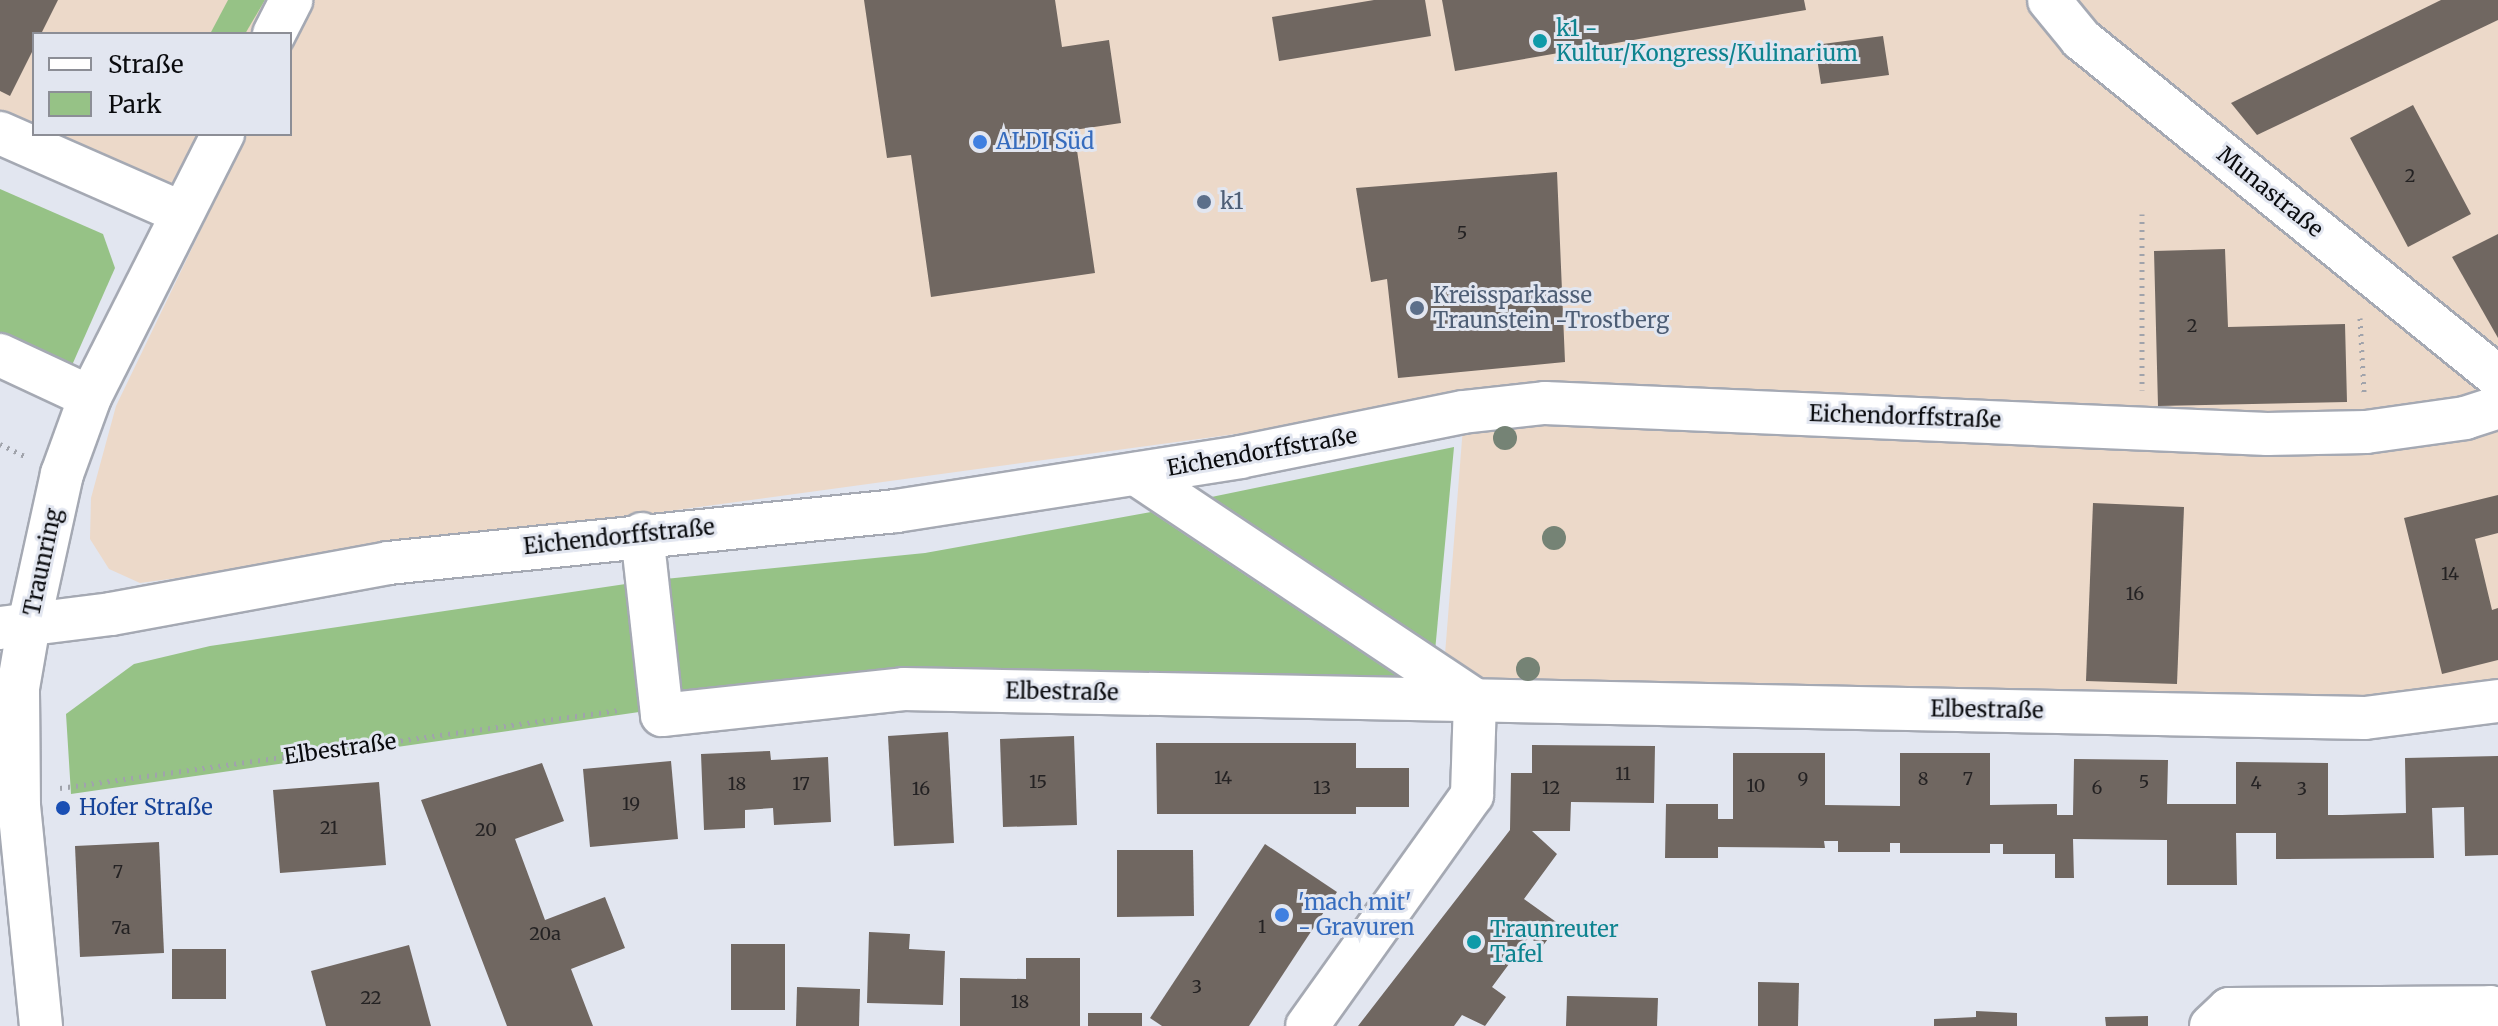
<!DOCTYPE html>
<html>
<head>
<meta charset="utf-8">
<style>
	body { margin:0 }
	#map { position:relative; width:2498px; height:1026px; overflow:hidden; background:#e2e6f0; font-family:Merriweather,serif }
	div>[style] { position:absolute }
	[style*='--x'] { left:calc(var(--x)*1px); top:calc(var(--y)*1px); width:calc(var(--w)*1px); rotate:calc(var(--a)*1deg) }
	.commercial>* { inset:0; background:#ecd9c9 }
	.green>* { inset:0; background:#96c286 }
	.building>* { inset:0; background:#706761 }
	.path>* { height:5px; margin-top:-2.5px; transform-origin:0; background:repeating-linear-gradient(90deg,#a0a3ab 0 2px,transparent 0 8px) }
	.roads { filter:drop-shadow(2px 0 #a5a9b3) drop-shadow(-2px 0 #a5a9b3) drop-shadow(0 2px #a5a9b3) drop-shadow(0 -2px #a5a9b3) }
	.minor>* { height:42px; margin:-21px; padding:0 21px; transform-origin:21px; border-radius:21px; background:#fff }
	.trees>* { width:24px; height:24px; margin:-12px; border-radius:50%; background:#758375 }
	.dots>* { width:22px; height:22px; translate:-50% -50%; box-sizing:border-box; border:4px solid #e2e6f0; border-radius:50% }
	span { translate:-50% -50%; white-space:nowrap; text-align:center; line-height:1.15; -webkit-text-stroke:6px #e2e6f0; paint-order:stroke }
	.number-label { font-size:18px; color:#242223 }
	.number-label span { -webkit-text-stroke-width:0 }
	.culture-label { font-size:22px; color:#0d838f }
	.left { translate:0 -50%; text-align:left }
	.shop-label { font-size:22px; color:#366cbe }
	.street-label { font-size:22px; color:#0a0b0e }
	.service-label { font-size:22px; color:#4e5e75 }
	.transit-label { font-size:22px; color:#164399 }
	.legend { position:absolute; left:32px; top:32px; width:260px; height:104px; box-sizing:border-box; background:#e2e6f0; border:2px solid #8c8e96; margin:0; padding:10px 14px; list-style:none; font-size:24px; color:#0a0b0e }
	.legend li { display:flex; align-items:center; gap:16px; height:40px }
	.legend b { width:40px; border:2px solid #8c8e96 }
</style>
</head>
<body>
<div id="map">
	<div class="commercial">
		<i style="clip-path:polygon(0 0,2498px 0,2498px 701px,1441px 705px,1466px 389px,1265px 430px,140px 583px,109px 569px,90px 539px,91px 498px,116px 406px,209px 213px,40px 134px,290px 134px,290px 34px,34px 34px,34px 131px,0 115px)"></i>
	</div>
	<div class="green">
		<i style="clip-path:polygon(228px 0,265px 0,245px 34px,210px 34px)"></i>
		<i style="clip-path:polygon(0 189px,103px 234px,115px 268px,65px 381px,0 351px)"></i>
		<i style="clip-path:polygon(1454px 447px,1434px 662px,1192px 501px)"></i>
		<i style="clip-path:polygon(1151px 512px,1421px 692px,669px 707px,655px 580px,925px 553px)"></i>
		<i style="clip-path:polygon(639px 582px,653px 710px,71px 794px,66px 714px,134px 664px,210px 646px)"></i>
	</div>
	<div class="building">
		<i style="clip-path:polygon(0 0,58px 0,41px 34px,34px 34px,34px 48px,10px 96px,0 91px)"></i>
		<i style="clip-path:polygon(864px 0,1055px 0,1062px 47px,1109px 40px,1121px 123px,1074px 130px,1095px 273px,931px 297px,911px 155px,887px 158px)"></i>
		<i style="clip-path:polygon(1374px 0,1425px 0,1431px 36px,1279px 61px,1272px 17px)"></i>
		<i style="clip-path:polygon(1442px 0,1804px 0,1806px 10px,1455px 71px)"></i>
		<i style="clip-path:polygon(2441px 0,2498px 0,2498px 20px,2257px 135px,2231px 103px)"></i>
		<i style="clip-path:polygon(1883px 36px,1889px 75px,1821px 84px,1815px 45px)"></i>
		<i style="clip-path:polygon(2413px 105px,2471px 214px,2408px 247px,2350px 138px)"></i>
		<i style="clip-path:polygon(1557px 172px,1565px 362px,1398px 378px,1387px 279px,1371px 282px,1356px 188px)"></i>
		<i style="clip-path:polygon(2498px 234px,2498px 338px,2452px 257px)"></i>
		<i style="clip-path:polygon(2225px 249px,2228px 327px,2345px 324px,2347px 402px,2158px 406px,2154px 251px)"></i>
		<i style="clip-path:polygon(2498px 495px,2498px 533px,2475px 539px,2492px 610px,2498px 608px,2498px 660px,2442px 674px,2404px 518px)"></i>
		<i style="clip-path:polygon(2093px 503px,2184px 507px,2177px 684px,2086px 681px)"></i>
		<i style="clip-path:polygon(948px 732px,954px 843px,894px 846px,888px 736px)"></i>
		<i style="clip-path:polygon(1074px 736px,1077px 825px,1003px 827px,1000px 739px)"></i>
		<i style="clip-path:polygon(1156px 743px,1356px 743px,1356px 768px,1409px 768px,1409px 807px,1356px 807px,1356px 814px,1157px 814px)"></i>
		<i style="clip-path:polygon(1532px 745px,1655px 746px,1654px 803px,1571px 802px,1570px 831px,1532px 831px,1557px 854px,1524px 899px,1559px 924px,1542px 947px,1529px 937px,1492px 987px,1506px 997px,1485px 1026px,1462px 1015px,1454px 1026px,1358px 1026px,1510px 830px,1511px 773px,1532px 773px)"></i>
		<i style="clip-path:polygon(770px 751px,771px 760px,828px 757px,831px 822px,774px 825px,773px 808px,745px 810px,745px 828px,704px 830px,701px 754px)"></i>
		<i style="clip-path:polygon(1733px 753px,1825px 753px,1825px 805px,1900px 806px,1900px 753px,1990px 753px,1990px 805px,2057px 804px,2057px 815px,2073px 815px,2074px 759px,2168px 760px,2167px 804px,2236px 804px,2236px 762px,2328px 763px,2328px 815px,2342px 815px,2406px 813px,2405px 758px,2498px 756px,2498px 855px,2465px 856px,2464px 807px,2432px 808px,2434px 858px,2276px 859px,2276px 833px,2236px 833px,2237px 885px,2167px 885px,2167px 840px,2073px 839px,2074px 878px,2055px 878px,2055px 854px,2003px 854px,2003px 844px,1990px 844px,1990px 853px,1900px 853px,1900px 843px,1890px 843px,1890px 852px,1838px 852px,1838px 841px,1824px 841px,1825px 848px,1718px 847px,1718px 858px,1665px 858px,1666px 804px,1718px 804px,1718px 819px,1733px 819px)"></i>
		<i style="clip-path:polygon(671px 761px,678px 839px,590px 847px,583px 769px)"></i>
		<i style="clip-path:polygon(542px 763px,564px 821px,515px 839px,545px 920px,605px 897px,625px 948px,571px 969px,593px 1026px,507px 1026px,421px 800px)"></i>
		<i style="clip-path:polygon(379px 782px,386px 865px,280px 873px,273px 790px)"></i>
		<i style="clip-path:polygon(159px 842px,164px 953px,80px 957px,75px 846px)"></i>
		<i style="clip-path:polygon(1265px 844px,1337px 892px,1249px 1026px,1162px 1026px,1150px 1018px)"></i>
		<i style="clip-path:polygon(1117px 850px,1193px 850px,1194px 916px,1117px 917px)"></i>
		<i style="clip-path:polygon(869px 932px,910px 934px,909px 949px,945px 951px,943px 1005px,867px 1003px)"></i>
		<i style="clip-path:polygon(731px 944px,785px 944px,785px 1010px,731px 1010px)"></i>
		<i style="clip-path:polygon(409px 945px,431px 1026px,326px 1026px,311px 971px)"></i>
		<i style="clip-path:polygon(172px 949px,226px 949px,226px 999px,172px 999px)"></i>
		<i style="clip-path:polygon(1026px 958px,1080px 958px,1080px 1026px,960px 1026px,960px 978px,1026px 979px)"></i>
		<i style="clip-path:polygon(1758px 982px,1799px 983px,1798px 1026px,1758px 1026px)"></i>
		<i style="clip-path:polygon(797px 987px,860px 989px,859px 1026px,796px 1026px)"></i>
		<i style="clip-path:polygon(1567px 996px,1658px 998px,1657px 1026px,1566px 1026px)"></i>
		<i style="clip-path:polygon(1976px 1011px,2017px 1013px,2017px 1026px,1934px 1026px,1934px 1019px,1976px 1017px)"></i>
		<i style="clip-path:polygon(1088px 1013px,1142px 1013px,1142px 1026px,1088px 1026px)"></i>
		<i style="clip-path:polygon(2148px 1016px,2148px 1026px,2106px 1026px,2105px 1017px)"></i>
	</div>
	<div class="path">
		<i style="--x:2142;--y:214;--w:176;--a:90"></i>
		<i style="--x:2360;--y:318;--w:74;--a:86.9"></i>
		<i style="--x:0;--y:444;--w:28;--a:26"></i>
		<i style="--x:60;--y:788;--w:565;--a:-7.93"></i>
	</div>
	<div class="roads">
		<div class="minor">
			<i style="--x:2049;--y:0;--w:50;--a:50.6"></i>
			<i style="--x:2081;--y:39;--w:537;--a:39.03"></i>
			<i style="--x:274;--y:34;--w:38;--a:-63"></i>
			<i style="--x:0;--y:133;--w:199;--a:23.7"></i>
			<i style="--x:0;--y:355;--w:99;--a:25"></i>
			<i style="--x:1136;--y:474;--w:407;--a:33.7"></i>
			<i style="--x:1475;--y:700;--w:95;--a:91.8"></i>
			<i style="--x:1472;--y:795;--w:284;--a:125.5"></i>
			<i style="--x:642;--y:534;--w:182;--a:83.7"></i>
			<i style="--x:662;--y:715;--w:243;--a:-6.1"></i>
			<i style="--x:904;--y:689;--w:1461;--a:1.14"></i>
			<i style="--x:2365;--y:718;--w:134;--a:-7.3"></i>
			<i style="--x:0;--y:628;--w:112;--a:-7.2"></i>
			<i style="--x:111;--y:614;--w:282;--a:-10.4"></i>
			<i style="--x:388;--y:563;--w:511;--a:-5.84"></i>
			<i style="--x:896;--y:511;--w:348;--a:-8.9"></i>
			<i style="--x:1240;--y:457;--w:227;--a:-11.4"></i>
			<i style="--x:1463;--y:412;--w:82;--a:-6.3"></i>
			<i style="--x:1545;--y:403;--w:723;--a:2.46"></i>
			<i style="--x:2267;--y:434;--w:99;--a:-1.2"></i>
			<i style="--x:2366;--y:432;--w:100;--a:-8"></i>
			<i style="--x:2465;--y:418;--w:35;--a:-18"></i>
			<i style="--x:41;--y:1026;--w:220;--a:-95.7"></i>
			<i style="--x:19;--y:807;--w:119;--a:-90.5"></i>
			<i style="--x:18;--y:688;--w:65;--a:-80.2"></i>
			<i style="--x:29;--y:624;--w:154;--a:-77.6"></i>
			<i style="--x:62;--y:474;--w:82;--a:-70"></i>
			<i style="--x:90;--y:397;--w:295;--a:-63.2"></i>
			<i style="--x:2211;--y:1026;--w:25;--a:-43"></i>
			<i style="--x:2229;--y:1009;--w:262;--a:-0.4"></i>
			<i style="--x:2491;--y:1007;--w:11;--a:52"></i>
		</div>
	</div>
	<div class="trees">
		<i style="left:1505px;top:438px"></i>
		<i style="left:1554px;top:538px"></i>
		<i style="left:1528px;top:669px"></i>
	</div>
	<div class="dots">
		<i style="left:1540px;top:41px;background:#0f9aa8"></i>
		<i style="left:980px;top:142px;background:#3f7fe0"></i>
		<i style="left:1204px;top:202px;background:#5c6f8a"></i>
		<i style="left:1417px;top:308px;background:#5c6f8a"></i>
		<i style="left:63px;top:808px;background:#1a4fb4"></i>
		<i style="left:1282px;top:915px;background:#3f7fe0"></i>
		<i style="left:1474px;top:942px;background:#0f9aa8"></i>
	</div>
	<div class="number-label">
		<span style="left:2410px;top:176px">2</span>
		<span style="left:1462px;top:233px">5</span>
		<span style="left:2192px;top:326px">2</span>
		<span style="left:2450px;top:574px">14</span>
		<span style="left:2135px;top:594px">16</span>
		<span style="left:1623px;top:774px">11</span>
		<span style="left:1223px;top:778px">14</span>
		<span style="left:1803px;top:779px">9</span>
		<span style="left:1923px;top:779px">8</span>
		<span style="left:1968px;top:779px">7</span>
		<span style="left:1038px;top:782px">15</span>
		<span style="left:2144px;top:782px">5</span>
		<span style="left:2256px;top:783px">4</span>
		<span style="left:737px;top:784px">18</span>
		<span style="left:801px;top:784px">17</span>
		<span style="left:1756px;top:786px">10</span>
		<span style="left:1322px;top:788px">13</span>
		<span style="left:1551px;top:788px">12</span>
		<span style="left:2097px;top:788px">6</span>
		<span style="left:921px;top:789px">16</span>
		<span style="left:2302px;top:789px">3</span>
		<span style="left:631px;top:804px">19</span>
		<span style="left:329px;top:828px">21</span>
		<span style="left:486px;top:830px">20</span>
		<span style="left:118px;top:872px">7</span>
		<span style="left:1262px;top:927px">1</span>
		<span style="left:121px;top:928px">7a</span>
		<span style="left:545px;top:934px">20a</span>
		<span style="left:1197px;top:987px">3</span>
		<span style="left:371px;top:998px">22</span>
		<span style="left:1020px;top:1002px">18</span>
	</div>
	<div class="culture-label">
		<span class="left" style="left:1556px;top:41px">k1 -<br>Kultur/Kongress/Kulinarium</span>
		<span class="left" style="left:1490px;top:942px">Traunreuter<br>Tafel</span>
	</div>
	<div class="shop-label">
		<span class="left" style="left:996px;top:142px">ALDI Süd</span>
		<span class="left" style="left:1298px;top:915px">'mach mit'<br>- Gravuren</span>
	</div>
	<div class="street-label">
		<span style="left:2270px;top:192px;rotate:39deg">Munastraße</span>
		<span style="left:1905px;top:417px;rotate:2deg">Eichendorffstraße</span>
		<span style="left:1262px;top:452px;rotate:-10deg">Eichendorffstraße</span>
		<span style="left:619px;top:537px;rotate:-6deg">Eichendorffstraße</span>
		<span style="left:43px;top:562px;rotate:-78deg">Traunring</span>
		<span style="left:1062px;top:692px;rotate:1deg">Elbestraße</span>
		<span style="left:1987px;top:710px;rotate:1deg">Elbestraße</span>
		<span style="left:340px;top:749px;rotate:-8deg">Elbestraße</span>
	</div>
	<div class="service-label">
		<span class="left" style="left:1220px;top:202px">k1</span>
		<span class="left" style="left:1433px;top:308px">Kreissparkasse<br>Traunstein -Trostberg</span>
	</div>
	<div class="transit-label">
		<span class="left" style="left:79px;top:808px">Hofer Straße</span>
	</div>
	<ul class="legend">
	<li><b style="height:10px;background:#fff"></b>Straße</li>
	<li><b style="height:22px;background:#96c286"></b>Park</li>
	</ul>
</div>
</body>
</html>
